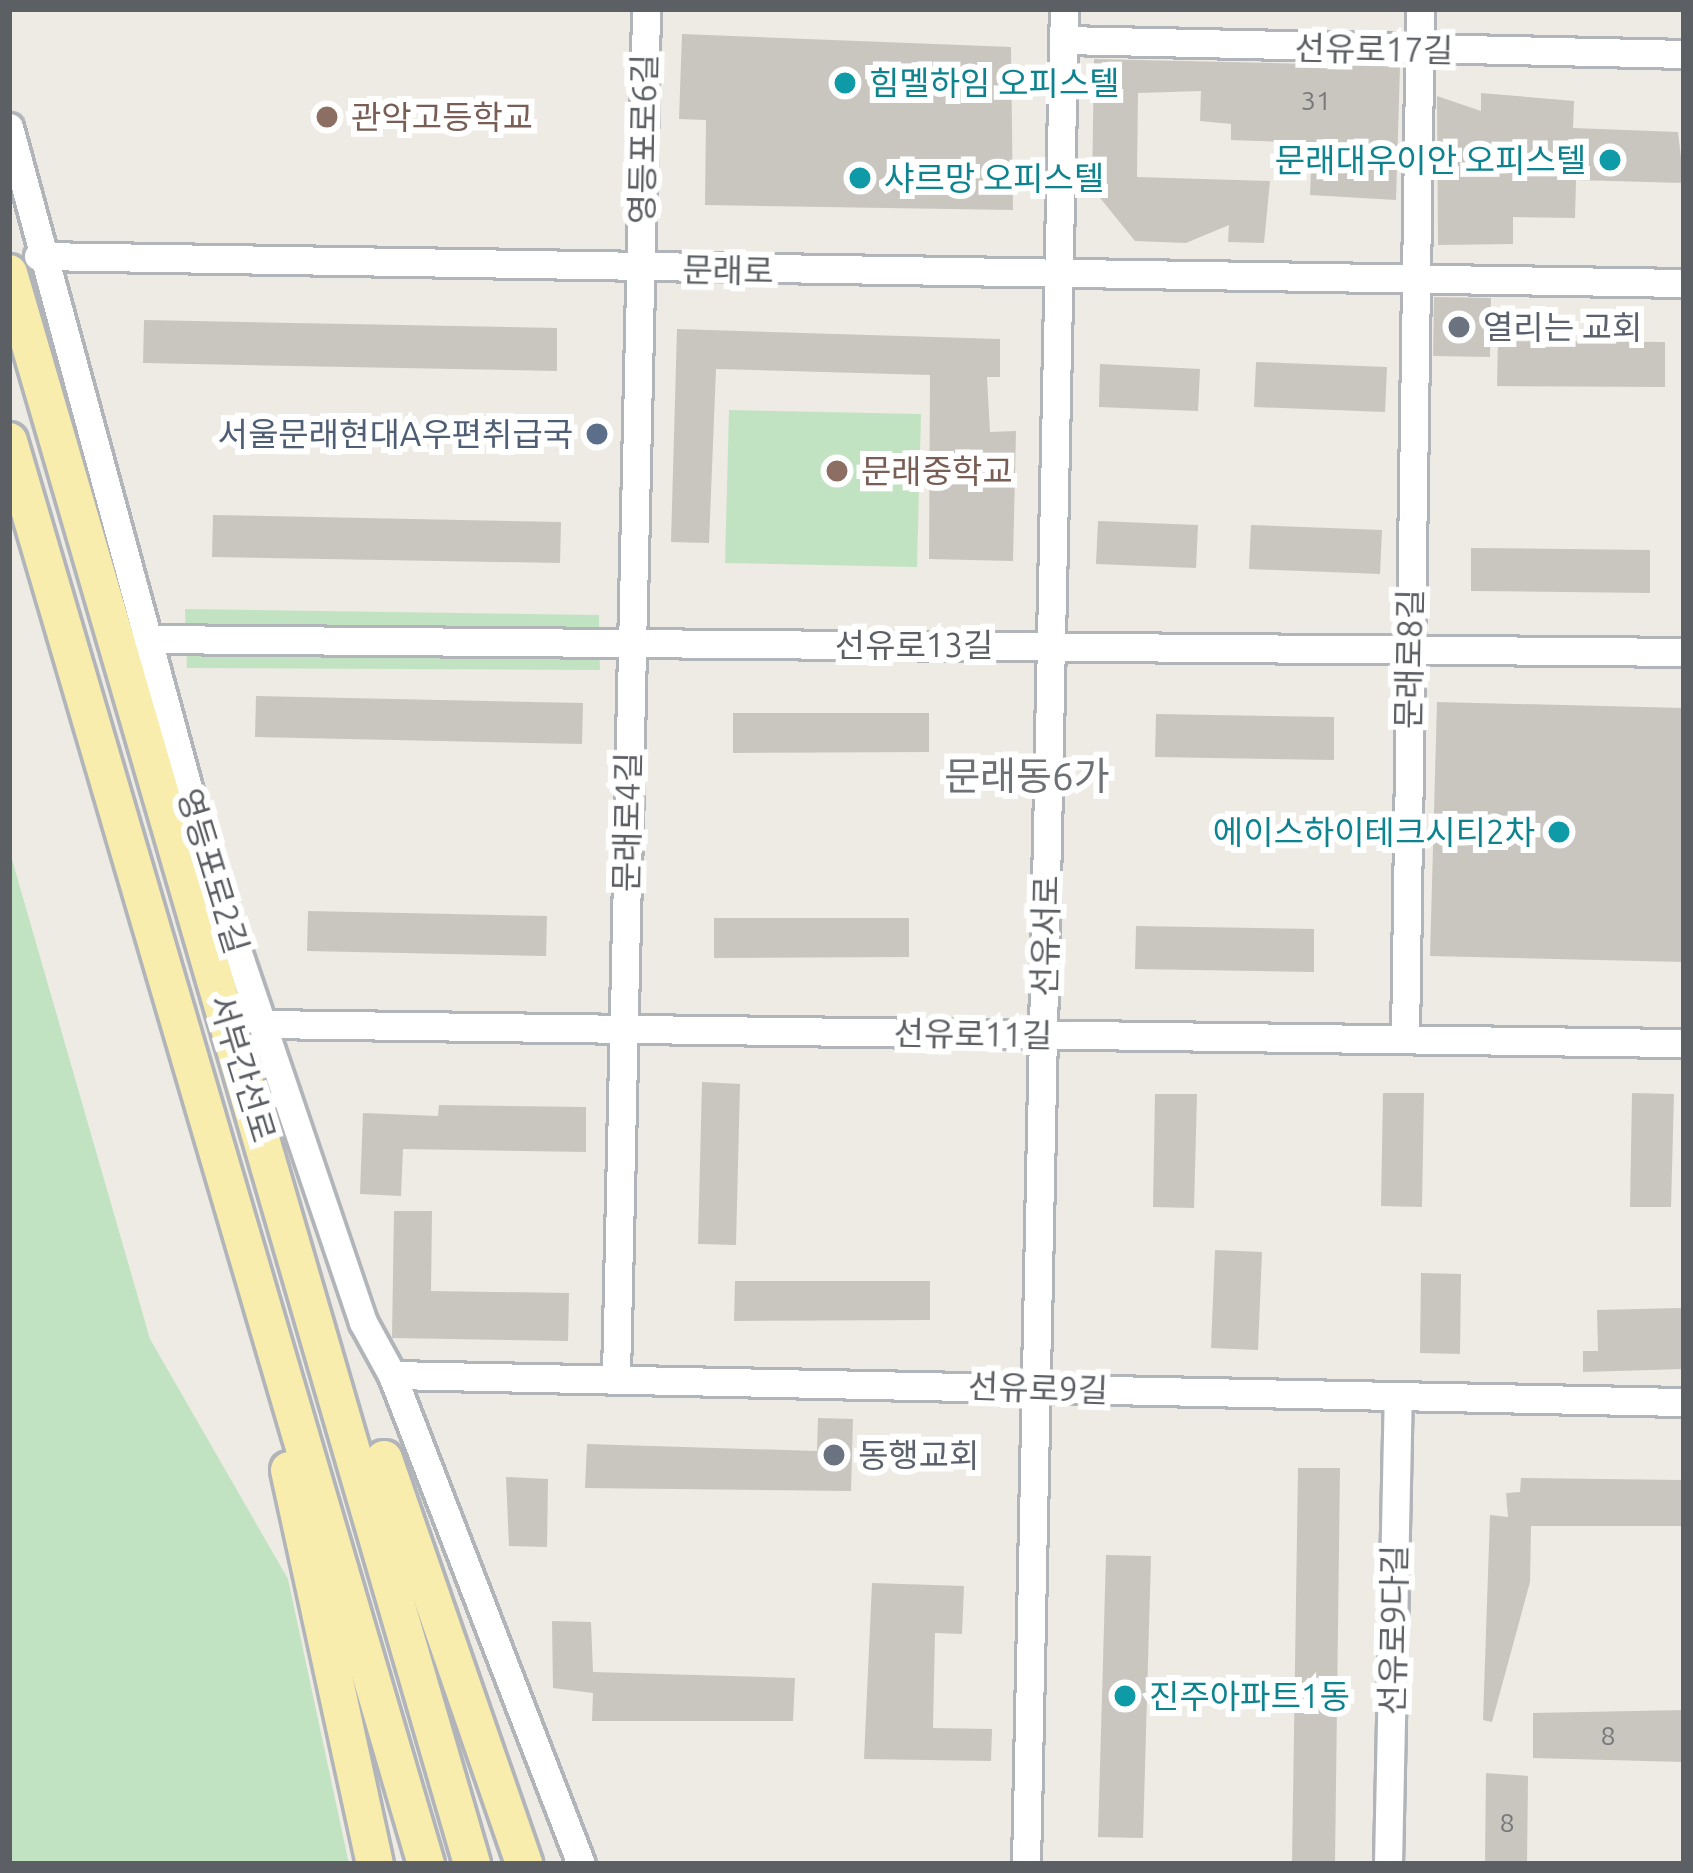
<!DOCTYPE html>
<html>
<head>
<meta charset="utf-8">
<style>
	body { margin:0 }
	#map { position:relative; width:1693px; height:1873px; overflow:hidden; background:#edebe4; font-family:Ubuntu,"Noto Sans KR",sans-serif }
	div>[style] { position:absolute }
	[style*='--x'] { left:calc(var(--x)*1px); top:calc(var(--y)*1px); width:calc(var(--w)*1px); rotate:calc(var(--a)*1deg) }
	.green>* { inset:0; background:#c2e3c2 }
	.building>* { inset:0; background:#c9c6c0 }
	.roads { filter:drop-shadow(3px 0 #b1b4b8) drop-shadow(-3px 0 #b1b4b8) drop-shadow(0 3px #b1b4b8) drop-shadow(0 -3px #b1b4b8) }
	.minor>* { height:27px; margin:-13.5px; padding:0 13.5px; transform-origin:13.5px; border-radius:13.5px; background:#fff }
	.major>* { height:36px; margin:-18px; padding:0 18px; transform-origin:18px; border-radius:18px; background:#f9edad }
	.dots>* { width:33px; height:33px; translate:-50% -50%; box-sizing:border-box; border:6px solid #fff; border-radius:50% }
	span { translate:-50% -50%; white-space:nowrap; text-align:center; line-height:1.15; -webkit-text-stroke:12px #fff; paint-order:stroke }
	.number-label { font-size:27px; color:#77797a }
	.number-label span { -webkit-text-stroke-width:0 }
	.street-label { font-size:33px; color:#5c5f63 }
	.culture-label { font-size:33px; color:#0d838f }
	.left { translate:0 -50%; text-align:left }
	.right { translate:-100% -50%; text-align:right }
	.education-label { font-size:33px; color:#785e54 }
	.worship-label { font-size:33px; color:#5b616d }
	.service-label { font-size:33px; color:#4e5e75 }
	.quarter-label { font-size:39px; color:#6d7175 }
	.frame { position:absolute; inset:0; border:12px solid #5c5f63; pointer-events:none }
</style>
</head>
<body>
<div id="map">
	<div class="green">
		<i style="clip-path:polygon(729px 410px,921px 414px,917px 567px,725px 563px)"></i>
		<i style="clip-path:polygon(185px 609px,599px 615px,600px 670px,187px 668px)"></i>
		<i style="clip-path:polygon(9px 849px,150px 1339px,288px 1579px,349px 1864px,9px 1864px)"></i>
	</div>
	<div class="building">
		<i style="clip-path:polygon(682px 34px,1011px 47px,1013px 210px,705px 205px,706px 120px,679px 119px)"></i>
		<i style="clip-path:polygon(1094px 59px,1400px 66px,1396px 200px,1310px 195px,1312px 143px,1231px 140px,1231px 124px,1200px 121px,1201px 91px,1138px 93px,1137px 177px,1270px 181px,1264px 243px,1228px 242px,1229px 225px,1186px 243px,1135px 241px,1092px 188px)"></i>
		<i style="clip-path:polygon(1481px 93px,1574px 101px,1573px 128px,1678px 132px,1684px 183px,1576px 180px,1575px 218px,1513px 217px,1513px 244px,1438px 245px,1437px 96px,1481px 111px)"></i>
		<i style="clip-path:polygon(1434px 297px,1491px 298px,1490px 357px,1433px 356px)"></i>
		<i style="clip-path:polygon(144px 320px,557px 328px,557px 371px,143px 363px)"></i>
		<i style="clip-path:polygon(677px 329px,1000px 339px,1000px 377px,987px 377px,990px 432px,1016px 431px,1013px 561px,929px 559px,930px 375px,716px 369px,709px 543px,671px 542px)"></i>
		<i style="clip-path:polygon(1498px 341px,1665px 342px,1665px 387px,1497px 386px)"></i>
		<i style="clip-path:polygon(1256px 362px,1387px 367px,1385px 412px,1254px 407px)"></i>
		<i style="clip-path:polygon(1100px 364px,1200px 369px,1198px 411px,1099px 407px)"></i>
		<i style="clip-path:polygon(213px 515px,561px 522px,560px 563px,212px 557px)"></i>
		<i style="clip-path:polygon(1098px 521px,1198px 525px,1196px 568px,1096px 564px)"></i>
		<i style="clip-path:polygon(1251px 525px,1382px 530px,1380px 574px,1249px 569px)"></i>
		<i style="clip-path:polygon(1471px 548px,1650px 550px,1650px 593px,1471px 591px)"></i>
		<i style="clip-path:polygon(256px 696px,583px 703px,582px 744px,255px 737px)"></i>
		<i style="clip-path:polygon(1437px 702px,1684px 708px,1684px 962px,1430px 956px)"></i>
		<i style="clip-path:polygon(733px 713px,929px 713px,929px 752px,733px 753px)"></i>
		<i style="clip-path:polygon(1156px 714px,1334px 717px,1334px 760px,1155px 757px)"></i>
		<i style="clip-path:polygon(308px 911px,547px 916px,546px 956px,307px 951px)"></i>
		<i style="clip-path:polygon(714px 918px,909px 918px,909px 957px,714px 958px)"></i>
		<i style="clip-path:polygon(1136px 926px,1314px 929px,1314px 972px,1135px 969px)"></i>
		<i style="clip-path:polygon(702px 1082px,740px 1084px,736px 1245px,698px 1244px)"></i>
		<i style="clip-path:polygon(1383px 1093px,1424px 1093px,1422px 1207px,1381px 1206px)"></i>
		<i style="clip-path:polygon(1632px 1093px,1674px 1094px,1671px 1207px,1630px 1207px)"></i>
		<i style="clip-path:polygon(1155px 1094px,1197px 1094px,1194px 1208px,1153px 1207px)"></i>
		<i style="clip-path:polygon(439px 1105px,586px 1107px,586px 1152px,403px 1149px,401px 1196px,360px 1194px,363px 1113px,438px 1116px)"></i>
		<i style="clip-path:polygon(394px 1211px,432px 1211px,431px 1291px,569px 1293px,568px 1341px,392px 1338px)"></i>
		<i style="clip-path:polygon(1215px 1250px,1262px 1252px,1258px 1350px,1211px 1348px)"></i>
		<i style="clip-path:polygon(1421px 1273px,1461px 1274px,1460px 1354px,1420px 1353px)"></i>
		<i style="clip-path:polygon(735px 1281px,930px 1281px,930px 1320px,734px 1321px)"></i>
		<i style="clip-path:polygon(1681px 1308px,1683px 1369px,1583px 1372px,1583px 1351px,1598px 1351px,1597px 1310px)"></i>
		<i style="clip-path:polygon(818px 1418px,853px 1419px,851px 1491px,585px 1488px,587px 1444px,817px 1451px)"></i>
		<i style="clip-path:polygon(1298px 1468px,1340px 1468px,1335px 1864px,1292px 1864px)"></i>
		<i style="clip-path:polygon(506px 1477px,548px 1479px,547px 1547px,509px 1546px)"></i>
		<i style="clip-path:polygon(1521px 1478px,1684px 1480px,1684px 1526px,1531px 1526px,1530px 1582px,1492px 1722px,1483px 1720px,1490px 1515px,1508px 1517px,1506px 1493px,1520px 1492px)"></i>
		<i style="clip-path:polygon(1106px 1555px,1151px 1556px,1143px 1838px,1098px 1837px)"></i>
		<i style="clip-path:polygon(872px 1583px,964px 1586px,962px 1634px,935px 1633px,933px 1728px,992px 1729px,991px 1761px,864px 1759px)"></i>
		<i style="clip-path:polygon(552px 1621px,591px 1622px,593px 1672px,795px 1678px,793px 1721px,592px 1721px,593px 1693px,553px 1688px)"></i>
		<i style="clip-path:polygon(1684px 1710px,1684px 1762px,1533px 1758px,1533px 1713px)"></i>
		<i style="clip-path:polygon(1486px 1773px,1528px 1776px,1527px 1864px,1485px 1864px)"></i>
	</div>
	<div class="roads">
		<div class="minor">
			<i style="--x:1064;--y:40;--w:620;--a:1.29"></i>
			<i style="--x:9;--y:127;--w:776;--a:74.84"></i>
			<i style="--x:212;--y:876;--w:471;--a:71.3"></i>
			<i style="--x:363;--y:1322;--w:60;--a:61.3"></i>
			<i style="--x:392;--y:1375;--w:524;--a:68.87"></i>
			<i style="--x:38;--y:256;--w:1646;--a:0.94"></i>
			<i style="--x:143;--y:639;--w:1541;--a:0.48"></i>
			<i style="--x:262;--y:1024;--w:1422;--a:0.77"></i>
			<i style="--x:1405;--y:1039;--w:1030;--a:-89.17"></i>
			<i style="--x:392;--y:1375;--w:1292;--a:1.2"></i>
			<i style="--x:616;--y:1376;--w:1367;--a:-88.74"></i>
			<i style="--x:1026;--y:1864;--w:1855;--a:-88.83"></i>
			<i style="--x:1388;--y:1864;--w:468;--a:-88.8"></i>
		</div>
		<div class="major">
			<i style="--x:9;--y:273;--w:1657;--a:73.77"></i>
			<i style="--x:9;--y:441;--w:1483;--a:73.67"></i>
			<i style="--x:384;--y:1459;--w:429;--a:70.9"></i>
			<i style="--x:289;--y:1470;--w:403;--a:77.7"></i>
		</div>
	</div>
	<div class="dots">
		<i style="left:845px;top:83px;background:#0f9aa8"></i>
		<i style="left:327px;top:117px;background:#8d6e63"></i>
		<i style="left:1610px;top:160px;background:#0f9aa8"></i>
		<i style="left:860px;top:178px;background:#0f9aa8"></i>
		<i style="left:1459px;top:327px;background:#6b7280"></i>
		<i style="left:597px;top:434px;background:#5c6f8a"></i>
		<i style="left:837px;top:471px;background:#8d6e63"></i>
		<i style="left:1559px;top:832px;background:#0f9aa8"></i>
		<i style="left:834px;top:1455px;background:#6b7280"></i>
		<i style="left:1125px;top:1696px;background:#0f9aa8"></i>
	</div>
	<div class="number-label">
		<span style="left:1316px;top:101px">31</span>
		<span style="left:1608px;top:1736px">8</span>
		<span style="left:1507px;top:1823px">8</span>
	</div>
	<div class="street-label">
		<span style="left:1374px;top:49px;rotate:1deg">선유로17길</span>
		<span style="left:643px;top:139px;rotate:-89deg">영등포로6길</span>
		<span style="left:728px;top:270px;rotate:1deg">문래로</span>
		<span style="left:914px;top:645px">선유로13길</span>
		<span style="left:1409px;top:659px;rotate:-89deg">문래로8길</span>
		<span style="left:627px;top:822px;rotate:-89deg">문래로4길</span>
		<span style="left:213px;top:871px;rotate:73deg">영등포로2길</span>
		<span style="left:1045px;top:936px;rotate:-89deg">선유서로</span>
		<span style="left:973px;top:1034px;rotate:1deg">선유로11길</span>
		<span style="left:243px;top:1068px;rotate:73deg">서부간선로</span>
		<span style="left:1038px;top:1388px;rotate:2deg">선유로9길</span>
		<span style="left:1393px;top:1630px;rotate:-89deg">선유로9다길</span>
	</div>
	<div class="culture-label">
		<span class="left" style="left:869px;top:83px">힘멜하임 오피스텔</span>
		<span class="right" style="left:1586px;top:160px">문래대우이안 오피스텔</span>
		<span class="left" style="left:884px;top:178px">샤르망 오피스텔</span>
		<span class="right" style="left:1535px;top:832px">에이스하이테크시티2차</span>
		<span class="left" style="left:1149px;top:1696px">진주아파트1동</span>
	</div>
	<div class="education-label">
		<span class="left" style="left:351px;top:117px">관악고등학교</span>
		<span class="left" style="left:861px;top:471px">문래중학교</span>
	</div>
	<div class="worship-label">
		<span class="left" style="left:1483px;top:327px">열리는 교회</span>
		<span class="left" style="left:858px;top:1455px">동행교회</span>
	</div>
	<div class="service-label">
		<span class="right" style="left:573px;top:434px">서울문래현대A우편취급국</span>
	</div>
	<div class="quarter-label">
		<span style="left:1027px;top:776px">문래동6가</span>
	</div>
	<div class="frame"></div>
</div>
</body>
</html>
